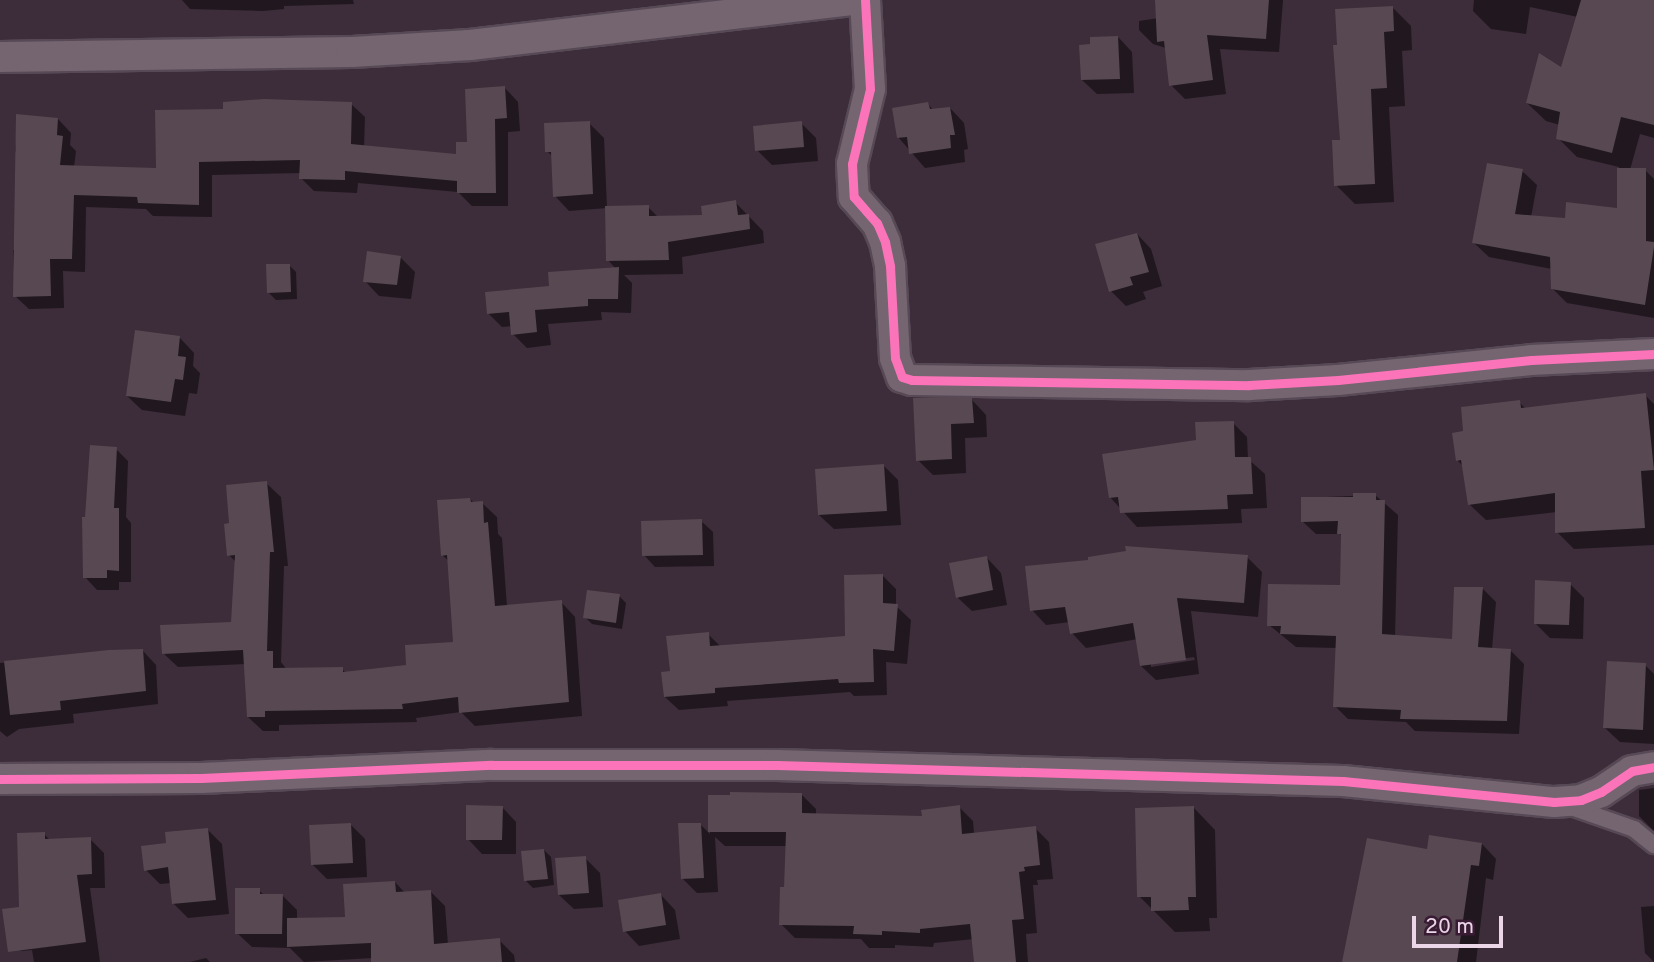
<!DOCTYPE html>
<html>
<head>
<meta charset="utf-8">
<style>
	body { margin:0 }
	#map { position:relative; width:1654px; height:962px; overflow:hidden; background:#3d2c3a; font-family:Overpass,sans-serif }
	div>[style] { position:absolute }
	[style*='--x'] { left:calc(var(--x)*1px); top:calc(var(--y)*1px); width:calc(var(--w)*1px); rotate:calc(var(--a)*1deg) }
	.shadow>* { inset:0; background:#0007 }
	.building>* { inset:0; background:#574851 }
	.roads { filter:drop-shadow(2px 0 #574955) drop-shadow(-2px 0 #574955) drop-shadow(0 2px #574955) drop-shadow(0 -2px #574955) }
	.service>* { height:16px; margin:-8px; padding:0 8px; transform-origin:8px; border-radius:8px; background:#746571 }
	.minor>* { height:30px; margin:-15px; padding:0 15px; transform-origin:15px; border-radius:15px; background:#746571 }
	.cycleway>* { height:9px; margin:-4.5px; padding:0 4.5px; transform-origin:4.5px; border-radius:4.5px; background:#fb73b8 }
	span { translate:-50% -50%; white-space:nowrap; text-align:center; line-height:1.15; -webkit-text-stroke:5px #391b34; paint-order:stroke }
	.scale { position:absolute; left:1412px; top:916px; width:91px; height:32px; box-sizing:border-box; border:4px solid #ead6e6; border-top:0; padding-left:9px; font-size:21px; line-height:24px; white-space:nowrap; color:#ead6e6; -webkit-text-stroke:5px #391b34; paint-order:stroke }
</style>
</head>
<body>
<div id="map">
	<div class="shadow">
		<i style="clip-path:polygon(182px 0,353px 0,354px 4px,284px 6px,284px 9px,263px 11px,190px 9px)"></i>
		<i style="clip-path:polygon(1157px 0,1283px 0,1279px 52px,1220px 49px,1226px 94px,1185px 99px,1171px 85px,1166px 48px,1153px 44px,1139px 30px,1139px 21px,1159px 18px)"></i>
		<i style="clip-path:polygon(1474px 0,1654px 0,1654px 138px,1640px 134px,1630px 170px,1645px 170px,1654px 179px,1654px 318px,1567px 303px,1552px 288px,1552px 269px,1489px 257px,1474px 243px,1522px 171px,1537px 185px,1531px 217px,1566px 220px,1618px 210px,1619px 167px,1577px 157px,1558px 138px,1560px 125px,1546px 121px,1527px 103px,1562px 70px,1578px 17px,1530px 7px,1526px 34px,1491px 29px,1473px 11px)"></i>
		<i style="clip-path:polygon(1392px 7px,1411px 26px,1412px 50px,1402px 51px,1405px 106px,1389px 107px,1394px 202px,1355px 204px,1336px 185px,1342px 142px,1339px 47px)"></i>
		<i style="clip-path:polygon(1118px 37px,1132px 52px,1134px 93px,1097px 94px,1082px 80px)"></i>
		<i style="clip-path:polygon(505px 88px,518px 102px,520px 131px,508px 132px,508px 206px,472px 206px,458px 192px,358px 183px,357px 193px,314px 191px,301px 178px,301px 173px,212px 175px,212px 217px,153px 216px,146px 209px,86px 207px,85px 272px,63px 271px,64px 308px,29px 309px,15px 296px,13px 250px,17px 250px,19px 155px,15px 151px,18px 116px,58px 119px,71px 133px,70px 145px,76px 151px,74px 167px,158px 170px,351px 104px,365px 117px,364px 147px,458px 156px)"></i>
		<i style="clip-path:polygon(928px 104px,934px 111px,950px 108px,964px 123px,968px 149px,964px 150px,965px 162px,925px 168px,898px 137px)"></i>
		<i style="clip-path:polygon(589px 123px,604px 138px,607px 208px,648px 207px,659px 218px,704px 217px,735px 202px,763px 231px,764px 243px,682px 257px,683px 274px,624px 275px,632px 283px,631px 313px,601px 312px,602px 320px,548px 324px,551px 345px,527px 348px,513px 334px,512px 326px,502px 327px,488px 313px,551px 288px,616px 269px,608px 260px,607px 208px,569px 211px,555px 196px,553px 157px,547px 151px)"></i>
		<i style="clip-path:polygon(801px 123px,816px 138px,818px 161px,772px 165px,757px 150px)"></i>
		<i style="clip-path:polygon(1137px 234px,1151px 249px,1162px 286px,1143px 292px,1146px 299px,1126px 306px,1111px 291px)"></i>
		<i style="clip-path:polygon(400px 257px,415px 272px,411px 299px,379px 296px,365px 281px)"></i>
		<i style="clip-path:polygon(289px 265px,296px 272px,297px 299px,276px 300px,269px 293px)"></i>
		<i style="clip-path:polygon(180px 338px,194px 353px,193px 366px,200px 373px,197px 394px,189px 393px,185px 416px,142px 410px,127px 396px)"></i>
		<i style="clip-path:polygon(1645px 395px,1654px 404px,1654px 545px,1574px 549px,1557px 532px,1557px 512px,1486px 520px,1469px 504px,1464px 467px,1457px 460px,1465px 433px,1519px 402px,1526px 409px)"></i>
		<i style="clip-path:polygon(972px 400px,986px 415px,987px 437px,965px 438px,966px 473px,933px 475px,918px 460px)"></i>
		<i style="clip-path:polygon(1233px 423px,1247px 437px,1248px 459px,1265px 474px,1267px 508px,1241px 509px,1242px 523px,1137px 527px,1110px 497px)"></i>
		<i style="clip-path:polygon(116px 449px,128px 461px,126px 517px,131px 523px,131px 582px,119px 582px,119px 590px,97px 590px,85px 577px,87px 519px)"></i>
		<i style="clip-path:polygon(883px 465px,898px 480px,901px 525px,834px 529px,819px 515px)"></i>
		<i style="clip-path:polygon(266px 483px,281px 497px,288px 566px,284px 566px,281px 662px,287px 670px,342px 669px,347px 674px,408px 667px,455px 643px,450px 562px,442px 555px,470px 499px,474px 503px,482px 503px,497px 517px,498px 534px,502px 538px,507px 607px,561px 602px,575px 617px,582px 716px,475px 726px,461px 712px,416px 718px,417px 722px,279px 725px,279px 731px,263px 731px,248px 717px,246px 664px,178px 667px,163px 653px,233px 623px,236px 562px,229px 555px,231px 525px)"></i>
		<i style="clip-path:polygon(1375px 495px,1398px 515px,1395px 637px,1454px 641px,1483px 589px,1496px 602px,1492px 649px,1510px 650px,1524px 664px,1519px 734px,1415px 731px,1406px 722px,1348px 719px,1335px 706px,1337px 648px,1296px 647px,1269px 625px,1342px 587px,1343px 537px,1340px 534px,1316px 534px,1302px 521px,1302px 498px)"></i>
		<i style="clip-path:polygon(701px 521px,713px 532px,714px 566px,655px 567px,644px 555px)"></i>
		<i style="clip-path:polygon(evenodd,1247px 557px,1262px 572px,1258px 617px,1191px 611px,1199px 674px,1156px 680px,1141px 666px,1138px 639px,1086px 648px,1072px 633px,1070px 622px,1046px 625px,1032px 610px,1247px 557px,1194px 657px,1195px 660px,1151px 667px,1151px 663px,1194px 657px)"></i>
		<i style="clip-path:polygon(987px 558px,1001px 573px,1007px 605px,972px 611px,957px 597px)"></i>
		<i style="clip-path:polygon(882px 575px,896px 589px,896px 606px,911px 620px,907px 664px,886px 662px,887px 695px,854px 696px,850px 692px,727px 701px,728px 706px,679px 710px,665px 697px,672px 673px,708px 634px,721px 647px,846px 637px)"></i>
		<i style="clip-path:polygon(1570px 584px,1584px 598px,1583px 639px,1550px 638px,1535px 623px)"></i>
		<i style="clip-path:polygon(619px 596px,626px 603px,622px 629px,592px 624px,585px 617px)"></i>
		<i style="clip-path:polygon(109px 651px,143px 651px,156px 665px,158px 704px,73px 714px,74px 723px,19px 729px,7px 737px,0 731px,0 663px)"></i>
		<i style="clip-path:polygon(1645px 665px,1654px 674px,1654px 744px,1620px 742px,1605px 728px)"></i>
		<i style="clip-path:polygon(1654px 788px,1654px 831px,1639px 816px,1639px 790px)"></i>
		<i style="clip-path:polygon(802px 795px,816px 809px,816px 815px,924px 818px,959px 807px,973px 821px,974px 834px,1035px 828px,1049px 842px,1053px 879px,1037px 880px,1038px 885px,1033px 885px,1037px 933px,1026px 934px,1028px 962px,976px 962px,974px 939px,934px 943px,933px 947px,895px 945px,895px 948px,869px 948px,861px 939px,795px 938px,781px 924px,788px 846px,725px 846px,715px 837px,718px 892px,697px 893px,682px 878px,701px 825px,710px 834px,710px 797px)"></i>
		<i style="clip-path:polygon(502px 807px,516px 822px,516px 854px,482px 854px,468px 839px)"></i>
		<i style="clip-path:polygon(1194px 808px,1215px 830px,1217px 918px,1209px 918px,1210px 931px,1175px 932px,1139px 896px)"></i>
		<i style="clip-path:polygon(350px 824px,365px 839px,367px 877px,327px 879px,313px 865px)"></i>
		<i style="clip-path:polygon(208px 830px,222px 844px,229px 914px,188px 918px,173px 903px,171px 883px,160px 884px,146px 870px,168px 845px)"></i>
		<i style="clip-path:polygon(44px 834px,50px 840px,90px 839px,104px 853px,105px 888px,90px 888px,100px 962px,34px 962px,32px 950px,21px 951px,7px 936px,21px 908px)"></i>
		<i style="clip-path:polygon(1482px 844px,1496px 859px,1493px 880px,1486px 878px,1476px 962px,1344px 962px,1428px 851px)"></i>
		<i style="clip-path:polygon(544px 850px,551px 857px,554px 885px,533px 888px,526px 881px)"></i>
		<i style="clip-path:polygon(585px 858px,600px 873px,603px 907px,574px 909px,559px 895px)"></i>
		<i style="clip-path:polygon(395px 882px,405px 893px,430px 891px,445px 906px,448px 945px,499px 940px,514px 955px,515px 962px,373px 962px,373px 958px,304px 962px,290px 948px,252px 947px,237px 933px,259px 890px,264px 895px,282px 895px,297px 910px,297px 919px,346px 919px)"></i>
		<i style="clip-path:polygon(661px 895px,675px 910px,680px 939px,639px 946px,625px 931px)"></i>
		<i style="clip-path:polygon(1654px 906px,1654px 962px,1645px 953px,1641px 907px)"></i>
		<i style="clip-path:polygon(206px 958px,210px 962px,190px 962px)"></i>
	</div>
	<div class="building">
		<i style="clip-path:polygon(1155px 0,1269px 0,1266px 39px,1207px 35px,1213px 80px,1169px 86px,1164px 41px,1157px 42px)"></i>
		<i style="clip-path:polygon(1581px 0,1654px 0,1654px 125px,1621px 117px,1612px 153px,1556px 139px,1560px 112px,1526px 103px,1539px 53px,1561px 67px)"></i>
		<i style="clip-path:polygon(1393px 6px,1394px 31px,1384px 32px,1387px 88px,1371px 89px,1375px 184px,1334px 186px,1332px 140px,1340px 140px,1333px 45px,1337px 45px,1335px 9px)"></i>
		<i style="clip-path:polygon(1118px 36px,1120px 79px,1081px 80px,1079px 45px,1090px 44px,1090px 37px)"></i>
		<i style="clip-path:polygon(505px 86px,507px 118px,495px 119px,496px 193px,457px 193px,457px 181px,345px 171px,345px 180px,299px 179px,300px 160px,199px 162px,199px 205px,138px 203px,137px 197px,74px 195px,72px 259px,50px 259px,51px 296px,13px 297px,16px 114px,58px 118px,57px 135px,63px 136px,60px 165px,156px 168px,155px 110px,223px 109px,223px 102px,264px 99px,352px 102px,351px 144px,456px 154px,456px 142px,467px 142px,465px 89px)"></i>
		<i style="clip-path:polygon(928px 102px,930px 109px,950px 107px,955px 135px,950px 135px,951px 148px,909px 154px,907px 137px,897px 138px,892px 108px)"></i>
		<i style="clip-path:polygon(590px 121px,593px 194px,553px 197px,551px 152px,545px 152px,544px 123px)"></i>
		<i style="clip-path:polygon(802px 121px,804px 147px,755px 151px,753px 126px)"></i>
		<i style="clip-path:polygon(1487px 163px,1523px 169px,1515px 214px,1565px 218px,1566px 202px,1617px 208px,1617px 168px,1646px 168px,1646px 241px,1654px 242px,1654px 247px,1645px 305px,1551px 289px,1550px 257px,1472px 243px)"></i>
		<i style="clip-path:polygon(736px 200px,738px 215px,749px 214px,750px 229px,668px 242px,669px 260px,606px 261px,605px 206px,649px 205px,649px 216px,702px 215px,701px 206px)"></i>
		<i style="clip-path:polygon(1137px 233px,1149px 272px,1130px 277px,1133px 285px,1109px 292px,1095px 244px)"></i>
		<i style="clip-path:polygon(367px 251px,401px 256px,397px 285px,363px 282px)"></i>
		<i style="clip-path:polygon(266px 264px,290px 264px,291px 292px,267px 293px)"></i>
		<i style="clip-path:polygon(619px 267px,618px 299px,588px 299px,588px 306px,535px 310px,537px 332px,511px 335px,509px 312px,487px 314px,485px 292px,549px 286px,548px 272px)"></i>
		<i style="clip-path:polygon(135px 330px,180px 336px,178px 356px,186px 357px,183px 380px,175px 379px,171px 402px,126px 396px)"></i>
		<i style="clip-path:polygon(1646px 393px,1654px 470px,1641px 471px,1645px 528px,1555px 533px,1555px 493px,1468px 505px,1461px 460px,1456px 461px,1452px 433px,1463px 431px,1461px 407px,1520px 400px,1521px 408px)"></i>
		<i style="clip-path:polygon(913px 398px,972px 398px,974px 423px,951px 424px,952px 459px,916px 461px)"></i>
		<i style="clip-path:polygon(1234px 421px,1235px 457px,1251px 457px,1253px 494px,1227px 495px,1228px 509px,1120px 513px,1118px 497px,1109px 498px,1102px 454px,1196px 440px,1195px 422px)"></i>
		<i style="clip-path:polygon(90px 445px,117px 447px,114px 508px,119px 508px,119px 571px,107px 570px,107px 578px,83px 578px,82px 517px,85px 517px)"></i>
		<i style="clip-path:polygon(884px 464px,887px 511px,818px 515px,815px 469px)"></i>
		<i style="clip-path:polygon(267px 481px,274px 552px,270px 552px,267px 651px,273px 651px,273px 668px,343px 667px,343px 672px,406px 665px,405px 645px,453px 642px,447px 555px,441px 556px,437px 500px,470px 498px,471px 502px,483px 501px,484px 523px,488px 522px,495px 606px,562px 600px,569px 702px,459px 713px,458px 697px,402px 704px,403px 709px,265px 711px,265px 717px,247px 717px,243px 650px,162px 654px,160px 625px,231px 622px,235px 555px,227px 556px,224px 524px,229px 523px,226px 485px)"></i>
		<i style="clip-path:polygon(1353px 493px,1376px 493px,1376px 500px,1385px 500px,1382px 634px,1452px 639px,1454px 587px,1483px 587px,1478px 647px,1511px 649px,1507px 721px,1400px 719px,1401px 710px,1333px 707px,1336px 636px,1280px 634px,1281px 626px,1267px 626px,1268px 584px,1340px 585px,1341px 534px,1337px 534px,1338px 521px,1301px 522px,1301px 497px,1353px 497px)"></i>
		<i style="clip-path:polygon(702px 519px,703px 555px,642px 556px,641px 521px)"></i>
		<i style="clip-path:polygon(1125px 546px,1248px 555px,1244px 603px,1177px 598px,1186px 660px,1140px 666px,1133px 623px,1070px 634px,1065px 607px,1030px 611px,1025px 566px,1088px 560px,1088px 557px,1126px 551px)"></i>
		<i style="clip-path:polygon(987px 556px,993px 590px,956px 598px,949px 563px)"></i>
		<i style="clip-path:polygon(883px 574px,883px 603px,898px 604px,894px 651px,873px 649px,874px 682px,839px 683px,838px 679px,715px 688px,715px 693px,664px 697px,661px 672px,670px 671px,666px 636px,709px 632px,710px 646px,845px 636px,844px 575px)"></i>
		<i style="clip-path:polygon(1535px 580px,1571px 582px,1569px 625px,1534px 624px)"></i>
		<i style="clip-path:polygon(587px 590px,620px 594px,616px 623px,583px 618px)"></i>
		<i style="clip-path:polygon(143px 649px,146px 691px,60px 701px,61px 710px,10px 715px,4px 661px,109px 650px)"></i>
		<i style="clip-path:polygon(1607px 661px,1646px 663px,1643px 730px,1603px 728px)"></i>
		<i style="clip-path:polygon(730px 792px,802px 793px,802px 813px,922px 816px,921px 810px,960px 805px,962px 834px,1036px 826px,1040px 865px,1024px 867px,1025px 871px,1019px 872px,1024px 919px,1012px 920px,1016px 962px,974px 962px,970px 924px,920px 929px,920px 933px,882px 931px,882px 935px,853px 934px,854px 926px,779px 925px,780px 887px,784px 887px,786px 832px,708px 832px,708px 795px,730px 795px)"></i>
		<i style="clip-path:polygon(466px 805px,503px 806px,502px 840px,466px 840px)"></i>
		<i style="clip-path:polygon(1194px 806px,1196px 897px,1188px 897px,1189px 910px,1151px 911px,1151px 897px,1137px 897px,1135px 808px)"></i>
		<i style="clip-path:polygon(351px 823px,353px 863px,311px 865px,309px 825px)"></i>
		<i style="clip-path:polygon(678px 823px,701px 823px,704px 878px,681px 879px)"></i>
		<i style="clip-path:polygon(208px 828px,216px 900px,172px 904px,168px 867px,144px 871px,141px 846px,166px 843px,165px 832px)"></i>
		<i style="clip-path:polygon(45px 832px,45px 839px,91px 837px,92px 874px,77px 875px,86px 942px,8px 952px,2px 909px,19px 907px,17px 833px)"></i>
		<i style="clip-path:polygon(1429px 835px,1482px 843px,1479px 866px,1471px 865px,1457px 962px,1342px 962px,1367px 838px,1427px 849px)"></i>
		<i style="clip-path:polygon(544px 849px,548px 879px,524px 881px,521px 851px)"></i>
		<i style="clip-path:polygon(586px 856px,589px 893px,558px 895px,555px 858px)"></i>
		<i style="clip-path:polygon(395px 881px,396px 892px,431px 890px,434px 944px,500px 938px,502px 962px,371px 962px,371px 943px,287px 947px,287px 918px,345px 917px,343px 884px)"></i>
		<i style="clip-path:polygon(235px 888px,260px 888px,260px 894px,283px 894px,282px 934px,235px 934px)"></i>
		<i style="clip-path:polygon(661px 893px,666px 925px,623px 932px,618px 900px)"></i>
	</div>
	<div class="roads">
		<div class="service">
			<i style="--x:1571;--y:807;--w:67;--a:19.2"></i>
			<i style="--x:1634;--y:829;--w:26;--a:39"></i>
		</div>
		<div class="minor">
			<i style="--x:865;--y:0;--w:89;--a:86.8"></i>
			<i style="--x:870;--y:89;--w:77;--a:103.5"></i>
			<i style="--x:852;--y:164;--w:33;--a:87"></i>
			<i style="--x:854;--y:197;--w:35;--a:49"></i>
			<i style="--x:877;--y:223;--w:21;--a:67"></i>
			<i style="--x:885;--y:242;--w:25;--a:78"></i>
			<i style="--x:890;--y:266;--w:92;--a:86.9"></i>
			<i style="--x:895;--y:358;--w:20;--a:70"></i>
			<i style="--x:902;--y:377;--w:10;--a:17"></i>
			<i style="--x:912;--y:380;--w:337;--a:0.9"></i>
			<i style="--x:1249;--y:385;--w:89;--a:-3.2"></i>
			<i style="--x:1338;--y:380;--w:194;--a:-5.9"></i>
			<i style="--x:1531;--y:360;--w:123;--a:-2.8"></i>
			<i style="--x:0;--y:57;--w:352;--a:-0.8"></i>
			<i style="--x:352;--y:52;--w:118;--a:-3.4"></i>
			<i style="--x:470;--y:45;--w:384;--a:-6.7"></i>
			<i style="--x:0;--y:779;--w:201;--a:-0.3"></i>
			<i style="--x:201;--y:778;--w:291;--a:-2.6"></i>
			<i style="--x:492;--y:765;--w:285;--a:0"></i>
			<i style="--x:777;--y:765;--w:566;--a:1.62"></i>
			<i style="--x:1343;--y:781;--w:212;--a:5.7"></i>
			<i style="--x:1554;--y:802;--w:27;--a:-4"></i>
			<i style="--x:1581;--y:800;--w:22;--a:-22"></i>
			<i style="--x:1601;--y:792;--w:37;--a:-34"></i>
			<i style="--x:1632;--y:771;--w:22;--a:-10"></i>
		</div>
	</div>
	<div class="cycleway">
		<i style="--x:865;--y:0;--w:89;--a:86.8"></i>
		<i style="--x:870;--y:89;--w:77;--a:103.5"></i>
		<i style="--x:852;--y:164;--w:33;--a:87"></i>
		<i style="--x:854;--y:197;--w:35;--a:49"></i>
		<i style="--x:877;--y:223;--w:21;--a:67"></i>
		<i style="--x:885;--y:242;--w:25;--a:78"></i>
		<i style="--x:890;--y:266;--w:92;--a:86.9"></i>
		<i style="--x:895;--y:358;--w:20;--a:70"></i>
		<i style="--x:902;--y:377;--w:10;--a:17"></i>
		<i style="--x:912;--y:380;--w:337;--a:0.9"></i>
		<i style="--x:1249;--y:385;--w:89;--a:-3.2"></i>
		<i style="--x:1338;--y:380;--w:194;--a:-5.9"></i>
		<i style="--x:1531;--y:360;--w:123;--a:-2.8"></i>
		<i style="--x:0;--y:779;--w:201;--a:-0.3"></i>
		<i style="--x:201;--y:778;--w:291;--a:-2.6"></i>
		<i style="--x:492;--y:765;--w:285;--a:0"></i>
		<i style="--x:777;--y:765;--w:566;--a:1.62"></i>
		<i style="--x:1343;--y:781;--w:212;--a:5.7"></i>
		<i style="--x:1554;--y:802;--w:27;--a:-4"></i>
		<i style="--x:1581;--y:800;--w:22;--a:-22"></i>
		<i style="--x:1601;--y:792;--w:37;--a:-34"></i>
		<i style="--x:1632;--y:771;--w:22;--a:-10"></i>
	</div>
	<div class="scale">20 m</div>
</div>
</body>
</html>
